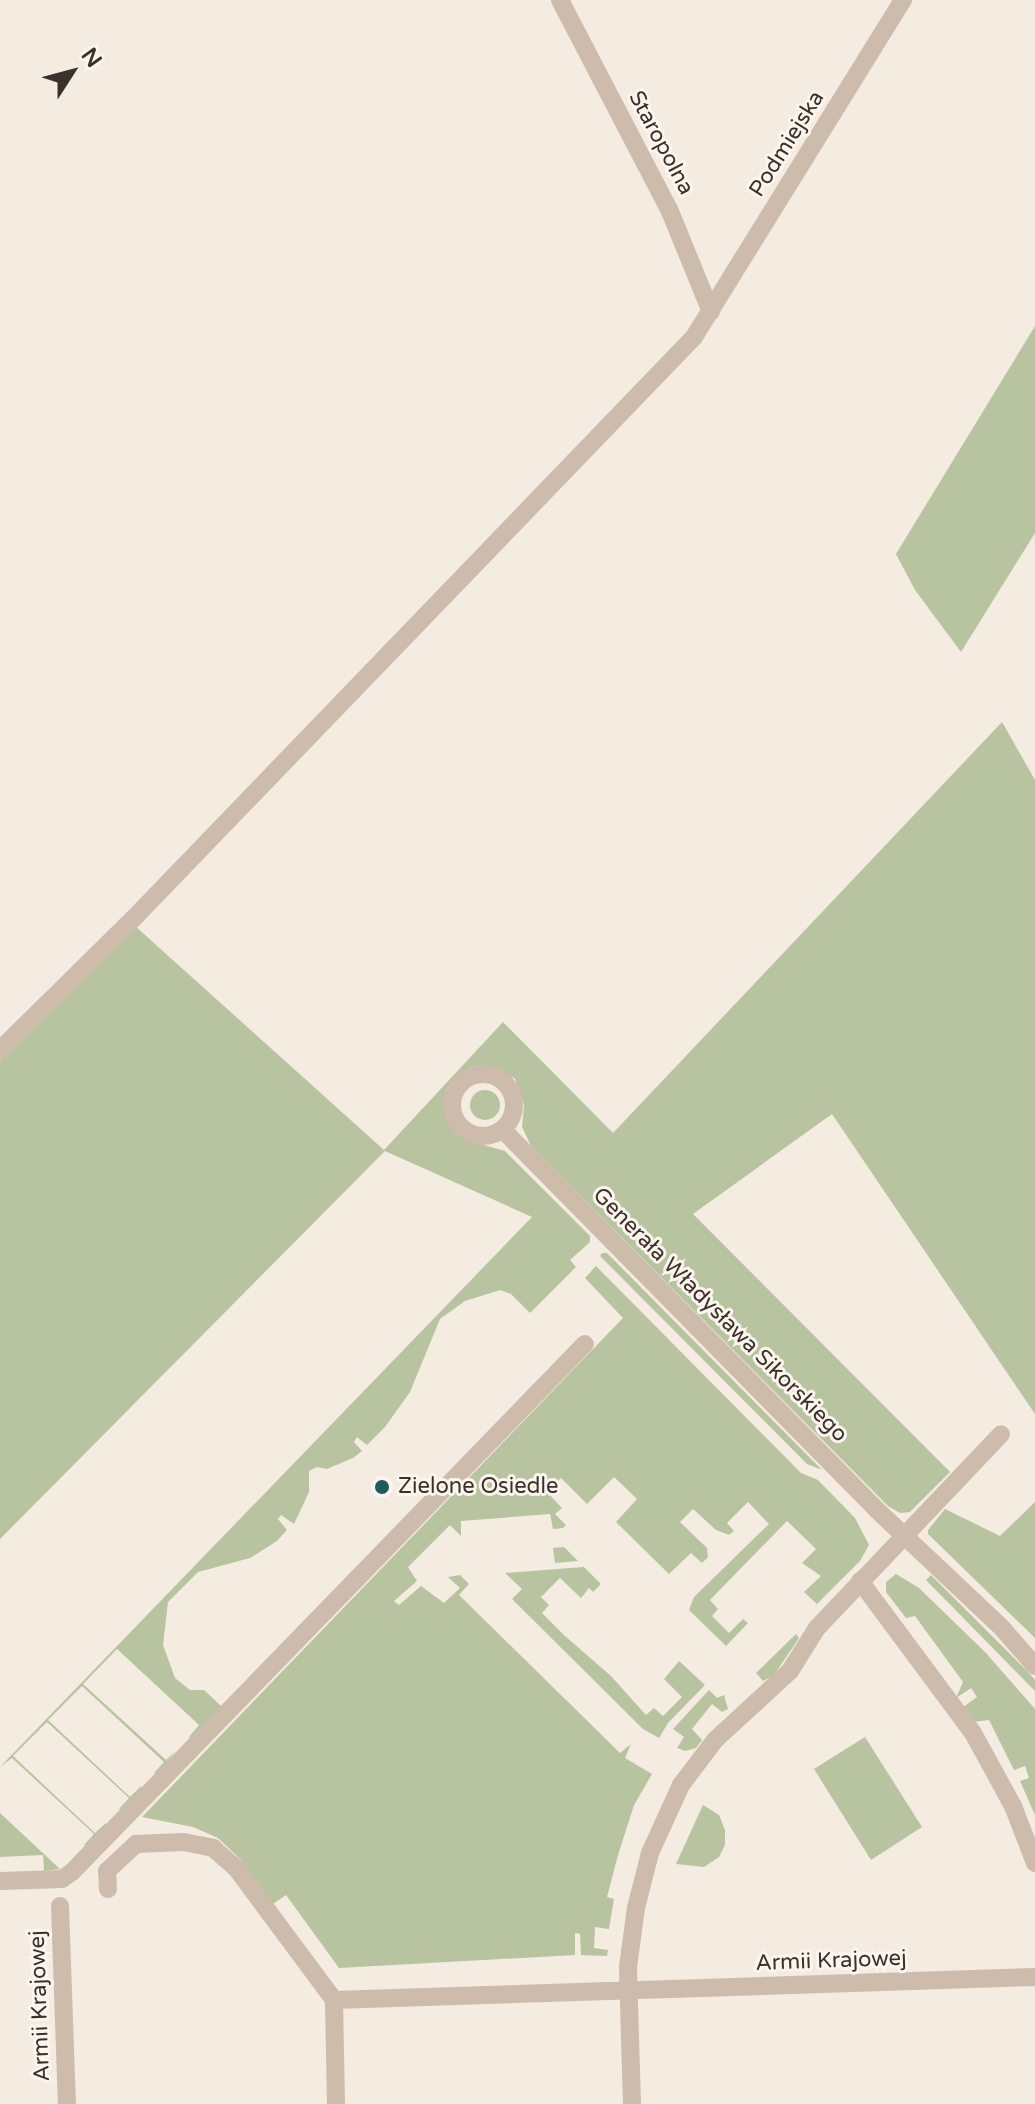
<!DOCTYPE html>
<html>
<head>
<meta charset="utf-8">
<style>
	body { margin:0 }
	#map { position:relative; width:1035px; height:2104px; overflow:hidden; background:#f4ebe1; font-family:"Varela Round",sans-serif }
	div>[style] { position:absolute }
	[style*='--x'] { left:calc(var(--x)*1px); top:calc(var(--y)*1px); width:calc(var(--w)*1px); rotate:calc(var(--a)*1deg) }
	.green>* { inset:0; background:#b8c4a0 }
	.round { border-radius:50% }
	.street>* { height:18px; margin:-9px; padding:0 9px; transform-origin:9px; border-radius:9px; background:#cdbbac }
	.street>.ring { margin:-9px; padding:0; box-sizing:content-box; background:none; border:18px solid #cdbbac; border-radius:50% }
	.dots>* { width:22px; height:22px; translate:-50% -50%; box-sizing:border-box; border:4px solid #fbf5ee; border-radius:50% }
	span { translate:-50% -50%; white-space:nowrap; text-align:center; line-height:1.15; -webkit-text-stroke:6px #fbf5ee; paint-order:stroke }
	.street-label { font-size:22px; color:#3b302b }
	.poi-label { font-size:22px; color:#3b302b }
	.left { translate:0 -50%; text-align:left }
	.north { position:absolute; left:32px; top:32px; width:80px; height:80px; -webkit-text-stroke:6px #fbf5ee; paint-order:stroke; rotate:54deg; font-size:22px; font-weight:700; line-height:32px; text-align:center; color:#3b302b }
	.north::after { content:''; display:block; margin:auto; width:28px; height:36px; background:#3b302b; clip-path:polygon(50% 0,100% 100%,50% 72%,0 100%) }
</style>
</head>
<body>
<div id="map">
	<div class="green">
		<i style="clip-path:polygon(1035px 326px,1035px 533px,961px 652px,915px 590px,896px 554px)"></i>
		<i style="clip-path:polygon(1002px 722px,1035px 780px,1035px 1414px,832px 1114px,693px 1214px,950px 1472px,910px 1512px,900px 1513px,888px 1506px,531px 1146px,522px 1127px,524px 1105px,515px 1079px,498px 1068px,472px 1066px,456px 1077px,445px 1098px,449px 1125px,470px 1141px,505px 1151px,590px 1236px,590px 1242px,570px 1260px,576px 1267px,530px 1313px,511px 1294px,500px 1290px,465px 1301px,440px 1319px,410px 1392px,385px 1427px,367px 1445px,357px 1437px,354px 1442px,362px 1451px,353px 1458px,327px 1469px,317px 1467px,309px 1471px,309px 1492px,294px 1524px,281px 1515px,278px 1519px,287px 1530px,277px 1541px,250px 1558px,198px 1572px,168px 1602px,163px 1645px,175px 1678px,190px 1690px,204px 1690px,222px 1707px,193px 1738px,189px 1737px,199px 1725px,117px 1649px,83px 1684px,166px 1760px,176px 1750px,157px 1774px,154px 1773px,164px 1762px,82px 1686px,48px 1720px,130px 1797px,141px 1786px,142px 1791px,123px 1810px,119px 1809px,129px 1798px,47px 1722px,13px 1756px,95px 1833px,106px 1823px,107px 1826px,88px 1846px,84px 1845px,94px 1834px,12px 1758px,0 1767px,532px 1217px,385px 1151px,0 1539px,0 1060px,135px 926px,384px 1150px,503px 1022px,613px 1133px)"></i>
		<i class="round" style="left:470px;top:1090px;width:30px;height:30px"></i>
		<i style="clip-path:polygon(602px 1253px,607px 1253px,822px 1470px,807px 1464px,600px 1256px)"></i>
		<i style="clip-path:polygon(596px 1266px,801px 1473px,818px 1480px,855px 1518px,869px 1545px,860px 1561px,817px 1604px,804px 1592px,821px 1576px,802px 1563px,816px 1549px,787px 1521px,710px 1600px,718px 1609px,712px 1616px,729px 1633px,743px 1619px,748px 1623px,726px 1646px,689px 1610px,694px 1597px,769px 1524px,748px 1502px,727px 1523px,734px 1531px,729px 1535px,716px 1530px,693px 1509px,680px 1522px,707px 1548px,708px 1557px,702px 1563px,691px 1553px,669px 1574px,616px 1522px,637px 1499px,614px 1477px,587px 1504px,561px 1478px,547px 1492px,562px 1508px,555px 1514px,566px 1525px,563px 1528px,553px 1529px,550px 1514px,461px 1521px,461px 1536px,450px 1525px,408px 1567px,417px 1581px,394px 1601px,399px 1605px,421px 1586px,444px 1603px,460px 1588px,448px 1577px,460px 1575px,469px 1584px,459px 1595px,620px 1753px,631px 1744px,625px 1758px,652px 1774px,634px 1805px,618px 1855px,607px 1897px,614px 1899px,609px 1929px,595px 1927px,594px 1948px,608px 1950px,607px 1956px,581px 1955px,580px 1934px,575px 1933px,575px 1955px,339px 1968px,286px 1895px,273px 1904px,241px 1860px,218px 1838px,193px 1827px,142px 1817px,623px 1318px,585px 1278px)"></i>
		<i style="clip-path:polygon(1035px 1502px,1035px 1638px,928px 1534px,928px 1530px,945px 1509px,1000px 1536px)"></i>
		<i style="clip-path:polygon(564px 1547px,578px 1561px,555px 1563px,553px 1548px)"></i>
		<i style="clip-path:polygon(584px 1567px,601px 1584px,593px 1592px,589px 1588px,581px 1598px,560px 1578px,541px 1597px,549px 1605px,542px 1613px,565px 1636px,611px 1676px,646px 1715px,654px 1708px,663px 1716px,682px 1697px,664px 1679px,679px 1661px,705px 1685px,668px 1723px,659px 1738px,643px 1729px,512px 1599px,522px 1589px,505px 1573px)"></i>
		<i style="clip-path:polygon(896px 1574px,919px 1588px,985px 1652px,1035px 1709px,1035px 1815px,1020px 1781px,1029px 1778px,1025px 1766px,1014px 1770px,989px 1720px,973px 1722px,962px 1708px,977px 1697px,971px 1688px,956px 1698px,963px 1682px,915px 1616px,906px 1618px,886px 1592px,886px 1582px)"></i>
		<i style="clip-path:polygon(931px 1575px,1029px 1673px,1035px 1680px,1035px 1691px,926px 1580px)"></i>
		<i style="clip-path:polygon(796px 1634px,799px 1638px,774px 1675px,763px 1681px,756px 1673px)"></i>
		<i style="clip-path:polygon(709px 1690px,717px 1698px,724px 1695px,728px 1709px,722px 1712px,712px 1704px,692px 1729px,702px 1740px,696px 1748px,685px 1751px,677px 1748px,684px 1737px,673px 1729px)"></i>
		<i style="clip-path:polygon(865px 1737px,922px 1827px,871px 1860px,814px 1769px)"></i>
		<i style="clip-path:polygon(703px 1805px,719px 1815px,725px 1830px,725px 1845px,719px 1857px,704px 1867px,676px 1864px)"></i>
		<i style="clip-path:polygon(0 1813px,60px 1869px,44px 1871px,43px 1855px,0 1857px)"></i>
	</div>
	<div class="street">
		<i style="--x:560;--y:0;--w:236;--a:62.5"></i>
		<i style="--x:669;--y:209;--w:111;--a:67.8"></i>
		<i style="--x:0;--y:1050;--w:187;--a:-44.6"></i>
		<i style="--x:133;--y:919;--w:808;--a:-46.05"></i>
		<i style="--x:694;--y:337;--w:397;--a:-58.2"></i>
		<i class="ring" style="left:452px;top:1074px;width:44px;height:44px"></i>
		<i style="--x:503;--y:1130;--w:535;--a:45.45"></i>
		<i style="--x:878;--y:1511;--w:170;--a:43.3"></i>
		<i style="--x:1002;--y:1628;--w:50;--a:49"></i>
		<i style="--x:860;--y:1581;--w:189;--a:53.4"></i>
		<i style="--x:973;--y:1733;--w:83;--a:61.3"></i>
		<i style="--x:1013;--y:1806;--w:61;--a:68.9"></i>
		<i style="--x:0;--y:1881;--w:62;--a:-1.8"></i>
		<i style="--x:62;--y:1879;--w:12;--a:-35"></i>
		<i style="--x:72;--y:1872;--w:736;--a:-45.83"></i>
		<i style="--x:108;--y:1889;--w:18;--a:-93"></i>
		<i style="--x:107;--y:1871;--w:40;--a:-43"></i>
		<i style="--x:136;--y:1844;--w:47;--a:-2.4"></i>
		<i style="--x:183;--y:1842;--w:31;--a:11"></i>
		<i style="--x:213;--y:1848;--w:30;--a:41"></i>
		<i style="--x:236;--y:1868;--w:164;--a:53.4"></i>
		<i style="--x:334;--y:2000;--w:104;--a:88.9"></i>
		<i style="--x:60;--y:1906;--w:198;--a:88"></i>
		<i style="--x:334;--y:2000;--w:701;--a:-1.88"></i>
		<i style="--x:632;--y:2104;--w:137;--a:-91.7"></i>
		<i style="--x:628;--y:1967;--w:60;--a:-82.3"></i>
		<i style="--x:636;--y:1908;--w:57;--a:-75.7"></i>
		<i style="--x:650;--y:1853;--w:75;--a:-65.5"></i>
		<i style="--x:681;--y:1785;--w:56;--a:-52.9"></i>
		<i style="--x:715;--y:1740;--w:102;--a:-42.6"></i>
		<i style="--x:790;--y:1671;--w:51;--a:-57.9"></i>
		<i style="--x:817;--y:1628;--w:267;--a:-46.5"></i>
	</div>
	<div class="dots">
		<i style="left:382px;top:1487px;background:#1f5a5e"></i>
	</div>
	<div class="street-label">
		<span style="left:661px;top:143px;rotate:62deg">Staropolna</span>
		<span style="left:787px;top:144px;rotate:-58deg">Podmiejska</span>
		<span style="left:720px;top:1315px;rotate:45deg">Generała Władysława Sikorskiego</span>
		<span style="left:831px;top:1961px;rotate:-2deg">Armii Krajowej</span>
		<span style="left:40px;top:2006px;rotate:-92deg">Armii Krajowej</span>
	</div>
	<div class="poi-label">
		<span class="left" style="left:398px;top:1487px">Zielone Osiedle</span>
	</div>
	<div class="north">N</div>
</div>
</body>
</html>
